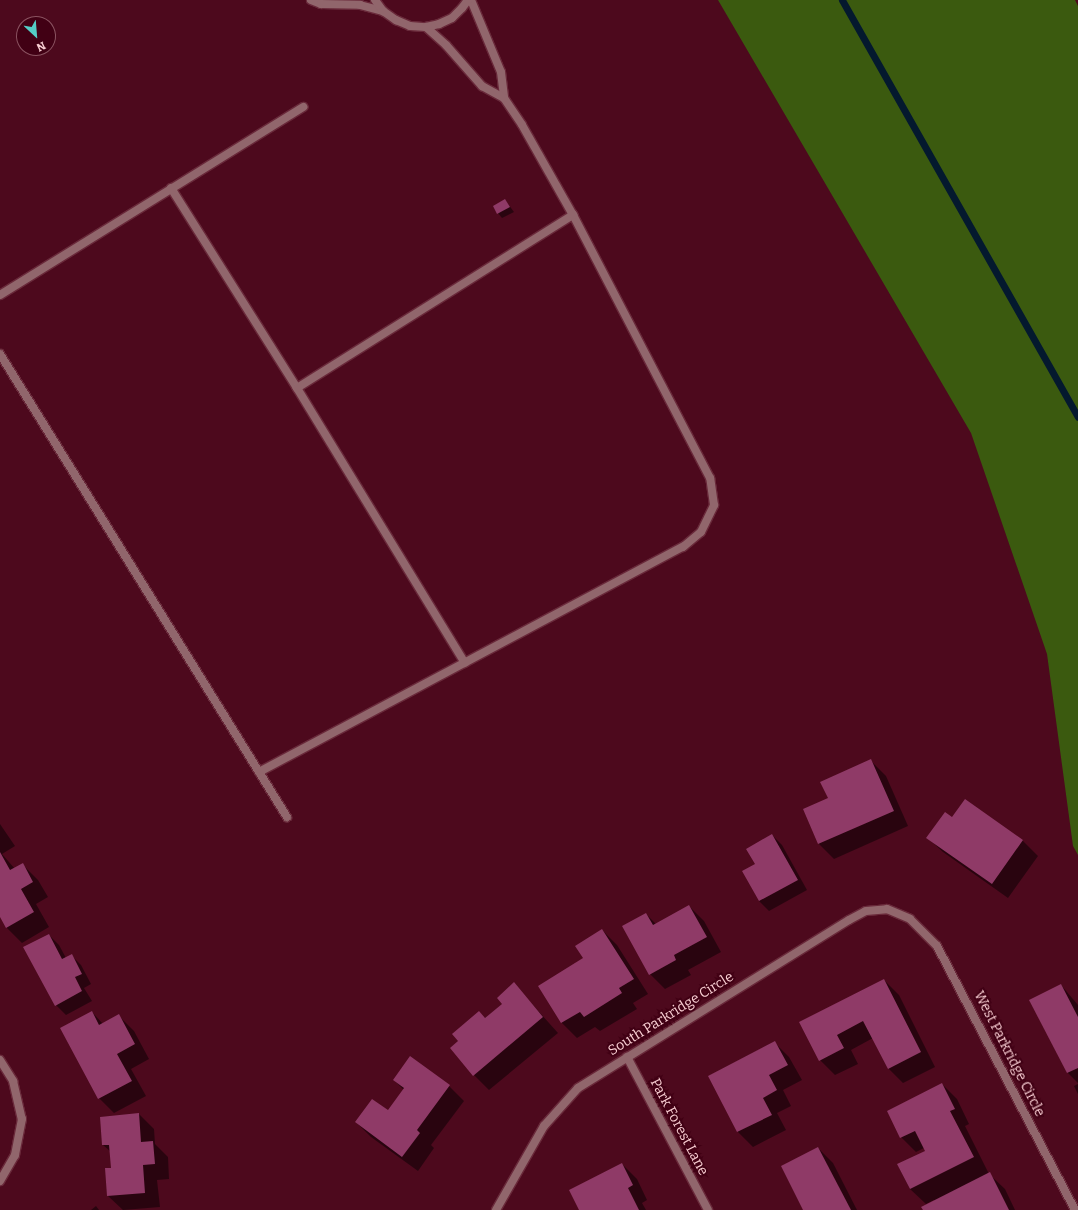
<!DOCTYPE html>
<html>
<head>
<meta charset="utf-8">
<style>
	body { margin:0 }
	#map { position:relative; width:1078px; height:1210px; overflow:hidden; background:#4d091d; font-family:Bitter,serif }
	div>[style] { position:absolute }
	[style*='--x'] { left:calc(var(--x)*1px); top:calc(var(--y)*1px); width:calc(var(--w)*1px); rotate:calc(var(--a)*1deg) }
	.green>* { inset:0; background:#3b5a0f }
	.shadow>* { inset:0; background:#0007 }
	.stream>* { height:7px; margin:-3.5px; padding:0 3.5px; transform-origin:3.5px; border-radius:3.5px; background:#04192e }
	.building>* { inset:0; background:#8f3a67 }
	.roads { filter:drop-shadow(1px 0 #69293a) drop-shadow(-1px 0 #69293a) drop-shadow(0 1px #69293a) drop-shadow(0 -1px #69293a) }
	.service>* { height:8px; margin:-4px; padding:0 4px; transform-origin:4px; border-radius:4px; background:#91666c }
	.minor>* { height:8px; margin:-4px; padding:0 4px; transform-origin:4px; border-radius:4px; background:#91666c }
	.tertiary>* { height:8px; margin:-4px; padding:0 4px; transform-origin:4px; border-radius:4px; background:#91666c }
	span { translate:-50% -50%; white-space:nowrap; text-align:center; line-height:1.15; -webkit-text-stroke:4px #410014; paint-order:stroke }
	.street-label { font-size:14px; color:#fbd0d5 }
	.north { position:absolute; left:16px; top:16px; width:40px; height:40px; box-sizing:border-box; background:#410014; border:1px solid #8b5361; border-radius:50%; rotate:154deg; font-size:11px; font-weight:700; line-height:16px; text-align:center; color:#fbd0d5 }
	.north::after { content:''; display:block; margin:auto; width:14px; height:18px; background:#54cdc6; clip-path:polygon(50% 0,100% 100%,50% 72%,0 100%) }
</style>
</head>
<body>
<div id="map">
	<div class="green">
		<i style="clip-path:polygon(718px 0,1075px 0,1078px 6px,1078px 855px,1073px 846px,1047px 654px,971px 433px)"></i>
	</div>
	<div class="shadow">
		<i style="clip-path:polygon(505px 200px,514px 212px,502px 218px,498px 213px)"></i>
		<i style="clip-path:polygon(871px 761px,886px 776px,908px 826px,834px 859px,819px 844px,829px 799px)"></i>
		<i style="clip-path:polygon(965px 800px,1023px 841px,1038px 856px,1008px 898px,943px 852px,928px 838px,952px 819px)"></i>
		<i style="clip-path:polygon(0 824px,15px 846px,2px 854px,15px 869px,23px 865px,38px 880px,48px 897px,36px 904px,49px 927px,22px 943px,7px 928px,0 915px)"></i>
		<i style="clip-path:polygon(772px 835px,782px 845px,807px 890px,769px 911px,759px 901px,756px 865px)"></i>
		<i style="clip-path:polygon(689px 906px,704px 921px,721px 952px,688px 970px,691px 975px,665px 989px,650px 974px,646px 914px,656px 924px)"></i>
		<i style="clip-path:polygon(602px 930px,617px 945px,648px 994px,633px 1003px,637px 1009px,600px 1031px,595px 1027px,577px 1038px,562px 1023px,539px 986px,584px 958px)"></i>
		<i style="clip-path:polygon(49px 935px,59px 945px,66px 958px,71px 955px,81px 965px,91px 984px,84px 988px,92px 1001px,66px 1015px,56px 1005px)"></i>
		<i style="clip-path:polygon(884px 980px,899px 995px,935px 1067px,903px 1083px,888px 1068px,873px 1038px,851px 1050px,858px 1064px,835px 1075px,820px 1060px,801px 1022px)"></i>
		<i style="clip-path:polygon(514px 984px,558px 1033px,489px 1090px,474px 1075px,485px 1018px,503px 1004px)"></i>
		<i style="clip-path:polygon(1061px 985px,1078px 1005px,1078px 1083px,1068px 1073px,1030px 1001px)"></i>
		<i style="clip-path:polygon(92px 1012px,103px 1024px,119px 1016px,134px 1031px,149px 1059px,131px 1069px,146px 1096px,114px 1113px,99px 1098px)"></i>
		<i style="clip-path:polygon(774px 1042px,789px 1057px,802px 1080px,783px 1090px,791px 1106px,777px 1113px,786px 1130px,753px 1147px,738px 1132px,709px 1076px)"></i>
		<i style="clip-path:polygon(394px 1080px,449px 1086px,464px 1101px,431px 1145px,434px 1148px,418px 1171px,371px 1137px,356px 1122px,388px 1112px,404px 1090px)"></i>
		<i style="clip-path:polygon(942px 1084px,957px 1099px,969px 1124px,965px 1126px,989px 1174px,1005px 1189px,1015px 1210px,924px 1210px,935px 1201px,934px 1200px,926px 1204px,910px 1189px,898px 1165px,926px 1151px,924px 1148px,916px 1152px,901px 1137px)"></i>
		<i style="clip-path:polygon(1078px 1084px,1078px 1094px,1074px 1086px)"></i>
		<i style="clip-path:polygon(139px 1114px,154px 1129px,155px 1144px,168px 1157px,169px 1179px,157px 1180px,160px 1207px,123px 1210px,108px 1196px,112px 1169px,111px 1152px,103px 1145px)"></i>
		<i style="clip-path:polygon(818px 1148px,833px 1163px,857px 1210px,805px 1210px)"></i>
		<i style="clip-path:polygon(622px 1164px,637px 1179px,647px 1200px,642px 1203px,646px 1210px,580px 1210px)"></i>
		<i style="clip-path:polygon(96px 1206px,99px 1210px,91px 1210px)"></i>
	</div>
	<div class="stream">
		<i style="--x:842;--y:0;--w:479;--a:60.5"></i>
	</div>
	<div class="building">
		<i style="clip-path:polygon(505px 199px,510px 207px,497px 214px,493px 206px)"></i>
		<i style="clip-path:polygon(871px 759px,894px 811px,818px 844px,803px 809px,828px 798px,820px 782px)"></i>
		<i style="clip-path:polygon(965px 799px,1023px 840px,992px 884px,926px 838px,945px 812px,952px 817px)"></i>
		<i style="clip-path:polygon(772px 834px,798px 880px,759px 901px,742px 871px,755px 864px,746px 849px)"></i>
		<i style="clip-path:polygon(0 852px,10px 870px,23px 863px,33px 882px,21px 889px,34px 912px,6px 928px,0 917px)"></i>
		<i style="clip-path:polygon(689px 905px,707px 937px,674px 955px,676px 960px,649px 975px,622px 926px,646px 913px,653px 925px)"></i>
		<i style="clip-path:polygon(602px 929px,634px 979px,619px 988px,622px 993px,584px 1017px,580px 1012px,561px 1023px,538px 986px,583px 958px,575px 946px)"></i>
		<i style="clip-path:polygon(49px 934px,62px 959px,72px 954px,82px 974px,75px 977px,82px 991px,55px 1006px,23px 947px)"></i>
		<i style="clip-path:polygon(884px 979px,921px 1052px,888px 1069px,863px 1021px,837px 1035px,844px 1048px,819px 1061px,799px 1022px)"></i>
		<i style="clip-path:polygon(514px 982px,543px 1017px,473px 1076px,450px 1048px,458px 1041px,452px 1034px,479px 1011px,485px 1018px,502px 1004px,497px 998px)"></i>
		<i style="clip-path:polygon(1061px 984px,1078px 1017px,1078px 1068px,1067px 1073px,1029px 1000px)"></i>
		<i style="clip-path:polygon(92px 1011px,99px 1025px,119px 1014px,135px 1044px,117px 1054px,132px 1081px,98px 1099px,60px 1028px)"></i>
		<i style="clip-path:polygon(775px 1041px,788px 1065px,769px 1075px,777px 1090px,763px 1098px,772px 1115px,737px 1132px,708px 1076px)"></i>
		<i style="clip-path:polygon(410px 1056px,450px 1085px,417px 1130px,420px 1133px,402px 1157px,355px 1122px,372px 1099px,388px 1110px,404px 1088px,393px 1080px)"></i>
		<i style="clip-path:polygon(942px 1083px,955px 1109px,950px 1111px,974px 1157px,910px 1189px,897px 1164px,925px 1151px,915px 1131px,900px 1138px,887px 1111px)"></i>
		<i style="clip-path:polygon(139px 1113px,141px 1142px,153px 1141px,155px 1164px,143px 1165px,145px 1193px,107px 1196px,105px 1168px,111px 1168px,109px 1145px,102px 1145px,100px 1117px)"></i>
		<i style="clip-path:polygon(818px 1147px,851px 1210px,803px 1210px,781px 1166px)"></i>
		<i style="clip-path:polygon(622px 1163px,633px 1185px,628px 1188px,639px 1210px,579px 1210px,569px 1190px)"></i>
		<i style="clip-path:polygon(990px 1172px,1009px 1210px,923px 1210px,921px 1207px)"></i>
	</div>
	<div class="roads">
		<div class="service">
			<i style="--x:171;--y:188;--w:236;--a:57.8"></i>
			<i style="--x:297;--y:388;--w:322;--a:58.6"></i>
			<i style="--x:0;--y:295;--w:357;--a:-31.8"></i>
			<i style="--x:0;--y:354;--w:545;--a:58.21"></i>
			<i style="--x:297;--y:388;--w:326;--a:-32.1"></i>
			<i style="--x:259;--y:772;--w:480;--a:-28"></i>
			<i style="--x:683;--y:547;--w:23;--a:-40"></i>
			<i style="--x:701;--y:532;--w:30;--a:-64"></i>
			<i style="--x:714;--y:505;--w:27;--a:-98"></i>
			<i style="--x:710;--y:478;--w:297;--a:-117.5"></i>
			<i style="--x:573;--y:215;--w:103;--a:-119.5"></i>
		</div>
		<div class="minor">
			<i style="--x:471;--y:0;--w:78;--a:67.4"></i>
			<i style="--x:501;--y:72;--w:26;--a:83"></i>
			<i style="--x:504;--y:98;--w:32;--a:56"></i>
			<i style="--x:426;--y:27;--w:27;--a:42"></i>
			<i style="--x:446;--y:45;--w:55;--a:48.7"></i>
			<i style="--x:482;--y:86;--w:25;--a:29"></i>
			<i style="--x:627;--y:1057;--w:173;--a:62.1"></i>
			<i style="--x:0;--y:1060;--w:25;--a:58"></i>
			<i style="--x:13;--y:1081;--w:39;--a:77"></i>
			<i style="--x:22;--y:1119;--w:37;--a:101"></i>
			<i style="--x:15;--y:1155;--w:30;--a:120"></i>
			<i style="--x:496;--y:1210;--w:97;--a:-60.3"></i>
			<i style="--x:544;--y:1126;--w:51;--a:-48.2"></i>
			<i style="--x:578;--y:1088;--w:319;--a:-31.8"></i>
			<i style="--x:849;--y:920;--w:19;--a:-28"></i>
			<i style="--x:866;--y:911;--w:21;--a:-5"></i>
			<i style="--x:887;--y:909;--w:25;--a:23"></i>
			<i style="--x:910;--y:919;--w:38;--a:45"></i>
			<i style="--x:937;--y:946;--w:298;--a:62.4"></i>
		</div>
		<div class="tertiary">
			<i style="--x:311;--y:0;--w:11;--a:22"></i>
			<i style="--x:321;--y:4;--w:39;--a:1"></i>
			<i style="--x:360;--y:5;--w:24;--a:15"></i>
			<i style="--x:375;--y:0;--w:14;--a:54"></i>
			<i style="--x:383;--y:11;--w:16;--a:35"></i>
			<i style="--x:396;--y:20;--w:15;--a:23"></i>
			<i style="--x:410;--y:26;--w:16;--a:4"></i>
			<i style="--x:426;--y:27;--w:13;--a:-13"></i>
			<i style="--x:439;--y:24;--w:14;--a:-25"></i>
			<i style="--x:452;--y:18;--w:14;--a:-45"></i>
			<i style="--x:462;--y:8;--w:10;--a:-53"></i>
		</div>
	</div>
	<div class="street-label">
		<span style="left:671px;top:1014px;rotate:-32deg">South Parkridge Circle</span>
		<span style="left:1009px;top:1054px;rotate:63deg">West Parkridge Circle</span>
		<span style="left:679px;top:1127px;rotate:62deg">Park Forest Lane</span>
	</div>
	<div class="north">N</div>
</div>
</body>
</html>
